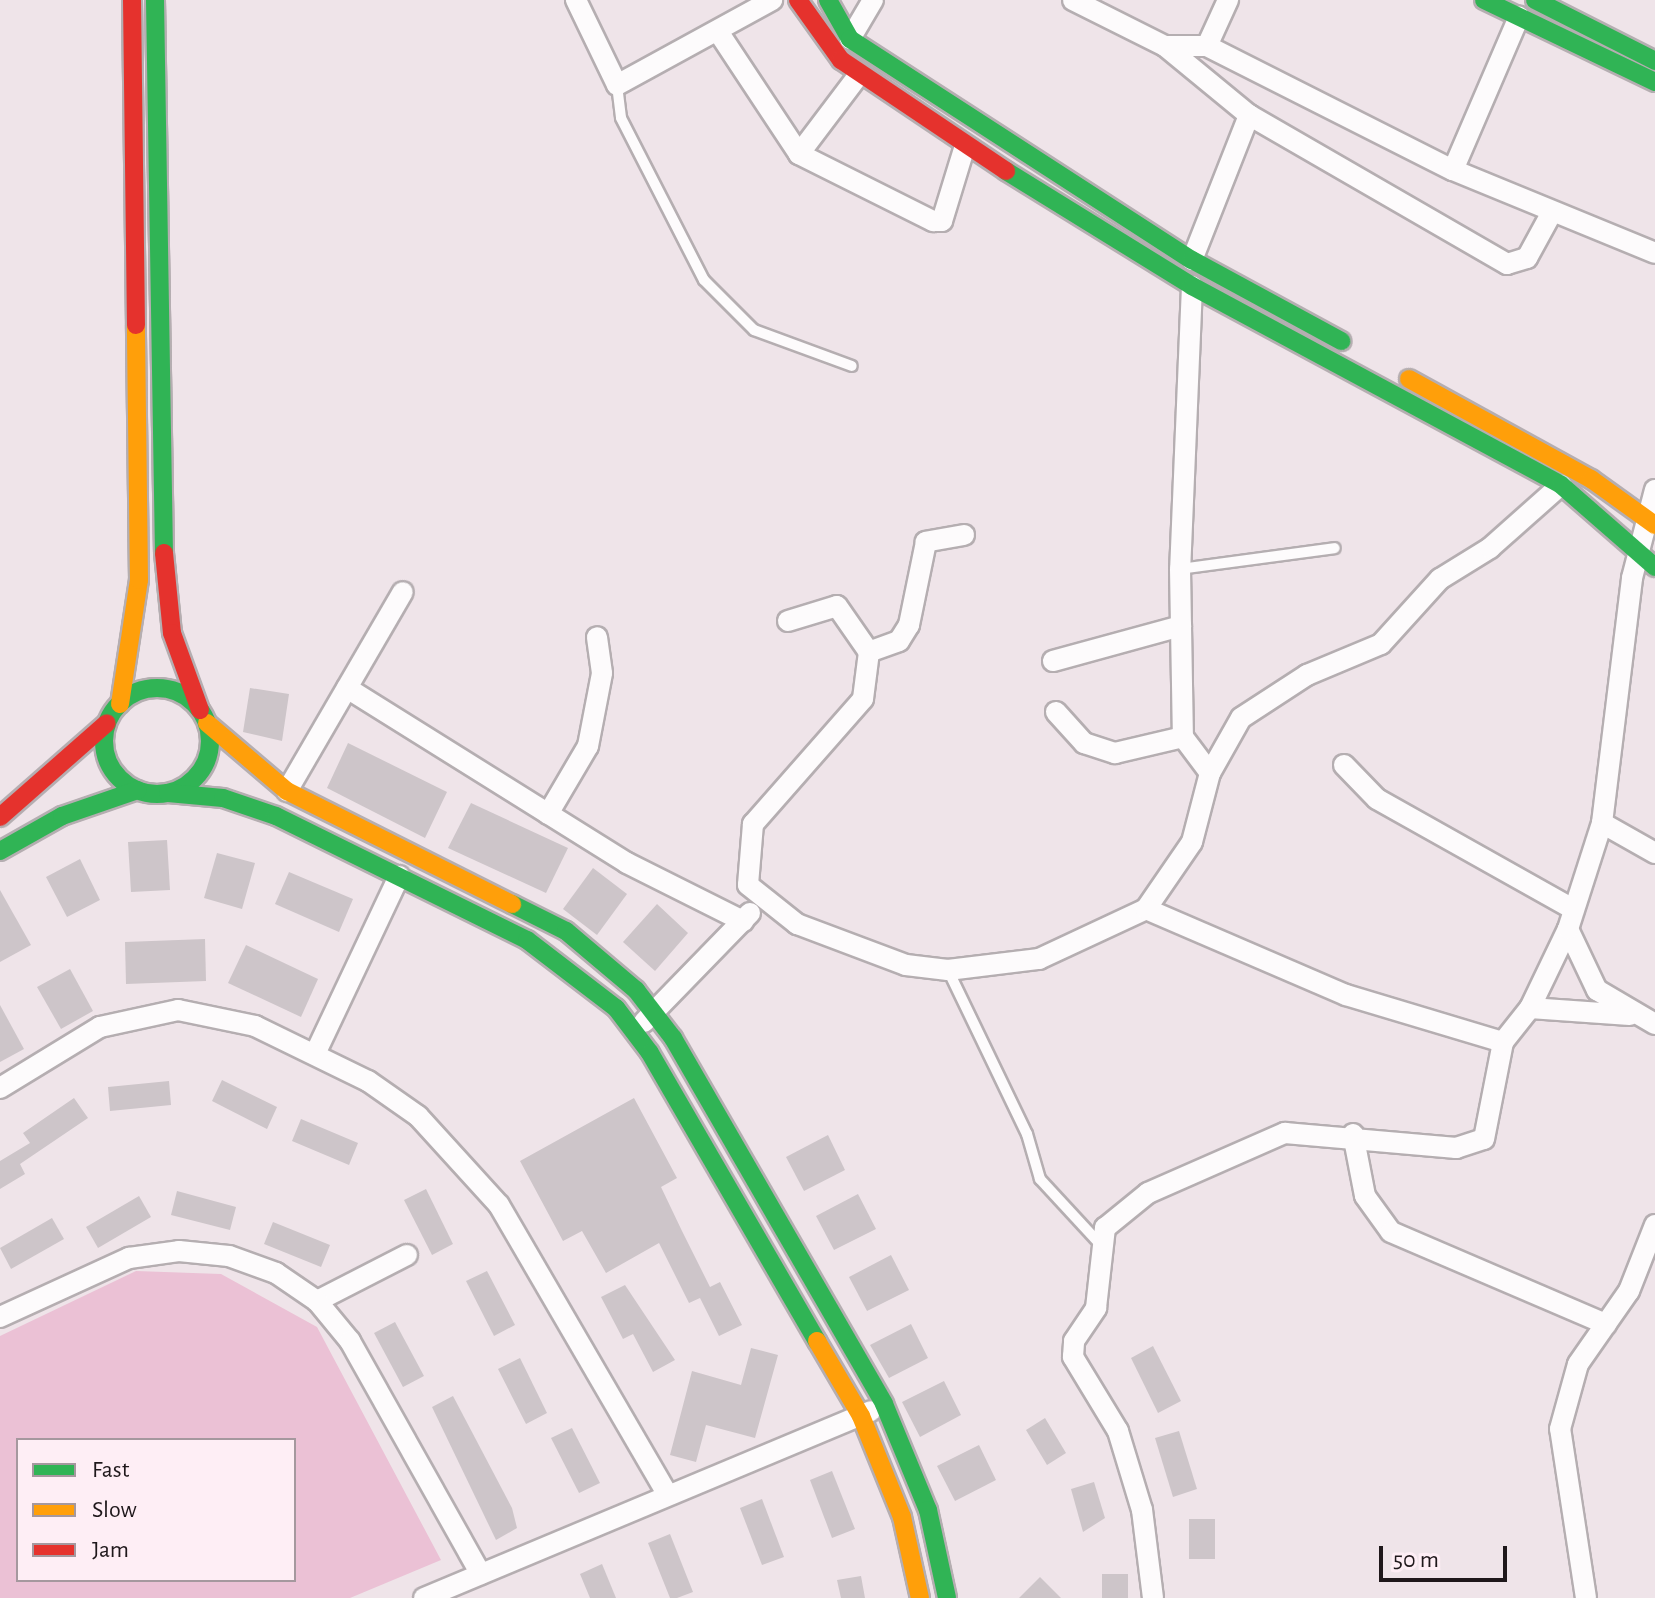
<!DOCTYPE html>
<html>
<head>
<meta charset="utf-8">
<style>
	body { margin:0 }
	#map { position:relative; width:1655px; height:1598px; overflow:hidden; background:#efe4e9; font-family:"Alegreya Sans",sans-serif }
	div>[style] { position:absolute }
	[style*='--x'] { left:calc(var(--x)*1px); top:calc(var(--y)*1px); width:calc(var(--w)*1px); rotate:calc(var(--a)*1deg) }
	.green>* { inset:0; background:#ebc1d5 }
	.building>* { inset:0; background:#cdc5c9 }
	.roads { filter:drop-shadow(2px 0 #b5aeb1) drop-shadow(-2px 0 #b5aeb1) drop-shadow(0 2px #b5aeb1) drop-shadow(0 -2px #b5aeb1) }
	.lane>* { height:10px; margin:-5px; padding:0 5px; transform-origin:5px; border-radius:5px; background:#fdfbfc }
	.street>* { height:20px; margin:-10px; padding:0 10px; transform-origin:10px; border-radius:10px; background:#fdfbfc }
	.fast>* { height:18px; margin:-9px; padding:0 9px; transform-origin:9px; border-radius:9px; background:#30b455 }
	.fast>.ring { margin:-9px; padding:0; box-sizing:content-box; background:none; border:18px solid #30b455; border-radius:50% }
	.slow>* { height:18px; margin:-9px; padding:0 9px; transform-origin:9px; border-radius:9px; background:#ff9f0a }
	.jam>* { height:18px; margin:-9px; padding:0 9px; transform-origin:9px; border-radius:9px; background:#e5322d }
	span { translate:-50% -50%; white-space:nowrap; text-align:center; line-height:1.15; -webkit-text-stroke:6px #feeef5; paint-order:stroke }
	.legend { position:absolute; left:16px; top:1438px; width:280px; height:144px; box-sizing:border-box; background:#feeef5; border:2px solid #a5989e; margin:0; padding:10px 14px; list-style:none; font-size:24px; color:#1f181b }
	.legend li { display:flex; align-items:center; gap:16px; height:40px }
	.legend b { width:40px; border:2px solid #a5989e }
	.scale { position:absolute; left:1379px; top:1546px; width:128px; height:36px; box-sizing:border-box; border:4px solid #1f181b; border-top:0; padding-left:10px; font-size:24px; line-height:28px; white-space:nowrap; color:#1f181b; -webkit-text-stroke:6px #feeef5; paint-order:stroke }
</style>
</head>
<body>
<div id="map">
	<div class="green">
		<i style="clip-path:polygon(evenodd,136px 1271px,221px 1274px,317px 1327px,441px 1560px,350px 1598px,0 1598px,0 1336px,136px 1271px,18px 1440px,294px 1440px,294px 1580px,18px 1580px,18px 1440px)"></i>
	</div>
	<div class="building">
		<i style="clip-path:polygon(250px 688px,289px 694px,282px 741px,243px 732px)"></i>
		<i style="clip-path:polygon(348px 743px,447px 792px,425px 838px,327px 788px)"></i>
		<i style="clip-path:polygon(471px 803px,568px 848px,546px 893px,448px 848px)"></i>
		<i style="clip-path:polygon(167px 840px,170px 890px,131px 892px,128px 842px)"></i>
		<i style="clip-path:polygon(217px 853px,255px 863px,242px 909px,204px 898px)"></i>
		<i style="clip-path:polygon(80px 859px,100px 900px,67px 917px,46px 877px)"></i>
		<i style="clip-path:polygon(593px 868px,627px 894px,597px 935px,563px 909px)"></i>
		<i style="clip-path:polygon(289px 872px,353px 899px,339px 932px,275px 904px)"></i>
		<i style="clip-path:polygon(0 890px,31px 945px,0 962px)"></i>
		<i style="clip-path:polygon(657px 904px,688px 933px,655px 971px,623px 942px)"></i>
		<i style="clip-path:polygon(205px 939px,206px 981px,126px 984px,125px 942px)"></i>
		<i style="clip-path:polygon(246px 945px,318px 979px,301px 1017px,228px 983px)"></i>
		<i style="clip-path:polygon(70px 969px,93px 1011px,61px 1029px,37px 987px)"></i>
		<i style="clip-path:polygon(0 1005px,24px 1049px,0 1062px)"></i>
		<i style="clip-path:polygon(222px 1080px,277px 1107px,267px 1129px,212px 1101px)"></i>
		<i style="clip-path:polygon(169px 1081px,171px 1105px,110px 1111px,108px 1087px)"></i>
		<i style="clip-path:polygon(74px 1098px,88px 1118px,20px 1164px,25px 1174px,0 1189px,0 1161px,30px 1143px,23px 1133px)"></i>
		<i style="clip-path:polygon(634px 1098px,677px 1178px,661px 1187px,682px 1231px,710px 1287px,720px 1282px,742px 1325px,719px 1336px,700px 1298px,689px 1303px,659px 1243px,606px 1273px,582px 1231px,563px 1241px,520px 1161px)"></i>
		<i style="clip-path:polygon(301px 1119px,358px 1143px,349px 1165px,292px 1141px)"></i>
		<i style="clip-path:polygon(828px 1135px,845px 1170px,804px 1191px,786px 1157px)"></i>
		<i style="clip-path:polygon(426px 1189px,453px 1244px,432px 1255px,404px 1200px)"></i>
		<i style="clip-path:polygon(177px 1191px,236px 1207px,230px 1230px,171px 1215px)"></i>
		<i style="clip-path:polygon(858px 1194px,876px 1229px,834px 1250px,816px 1216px)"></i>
		<i style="clip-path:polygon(139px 1196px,151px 1217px,98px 1248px,86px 1227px)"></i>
		<i style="clip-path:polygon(52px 1218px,64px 1239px,11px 1269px,0 1248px)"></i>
		<i style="clip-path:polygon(273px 1222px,330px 1245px,321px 1267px,264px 1244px)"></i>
		<i style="clip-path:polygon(891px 1255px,909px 1290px,867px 1311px,849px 1277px)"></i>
		<i style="clip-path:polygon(487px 1271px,515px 1325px,494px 1336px,466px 1281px)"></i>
		<i style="clip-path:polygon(625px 1285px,675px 1360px,653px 1372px,633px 1334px,623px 1339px,601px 1297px)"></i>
		<i style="clip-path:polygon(395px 1322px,424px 1376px,403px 1387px,374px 1333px)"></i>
		<i style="clip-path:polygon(911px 1324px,928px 1358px,889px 1378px,870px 1345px)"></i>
		<i style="clip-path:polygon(1153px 1346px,1181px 1401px,1158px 1413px,1131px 1358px)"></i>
		<i style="clip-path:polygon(751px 1348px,778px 1355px,755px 1438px,706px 1425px,696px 1462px,670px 1455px,692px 1371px,741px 1385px)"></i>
		<i style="clip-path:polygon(520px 1358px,547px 1413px,526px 1424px,498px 1369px)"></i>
		<i style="clip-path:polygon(944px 1381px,961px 1415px,920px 1437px,902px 1402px)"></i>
		<i style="clip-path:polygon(453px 1396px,512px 1508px,517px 1528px,496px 1540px,432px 1407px)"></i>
		<i style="clip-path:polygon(1045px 1418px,1066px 1453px,1047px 1465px,1026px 1430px)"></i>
		<i style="clip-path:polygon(572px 1428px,600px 1483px,579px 1493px,551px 1438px)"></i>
		<i style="clip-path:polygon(1179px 1431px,1197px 1489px,1173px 1497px,1155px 1438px)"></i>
		<i style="clip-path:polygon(979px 1445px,996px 1480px,955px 1501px,937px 1466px)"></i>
		<i style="clip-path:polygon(832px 1471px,855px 1529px,832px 1538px,810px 1480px)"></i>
		<i style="clip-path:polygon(1094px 1482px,1105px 1518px,1083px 1532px,1071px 1489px)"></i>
		<i style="clip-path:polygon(762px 1499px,784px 1557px,762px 1565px,740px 1508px)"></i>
		<i style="clip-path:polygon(1189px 1519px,1215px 1519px,1215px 1559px,1189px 1559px)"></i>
		<i style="clip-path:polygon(670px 1534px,693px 1592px,677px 1598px,670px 1598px,648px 1543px)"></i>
		<i style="clip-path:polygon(602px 1564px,616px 1598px,590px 1598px,580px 1574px)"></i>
		<i style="clip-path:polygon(1102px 1574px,1128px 1574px,1128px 1598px,1102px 1598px)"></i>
		<i style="clip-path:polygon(861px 1576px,865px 1598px,841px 1598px,837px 1580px)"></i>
		<i style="clip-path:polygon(1040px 1577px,1061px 1598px,1019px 1598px)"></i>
	</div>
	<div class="roads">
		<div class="lane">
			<i style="--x:617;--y:85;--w:33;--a:83"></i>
			<i style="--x:621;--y:118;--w:182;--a:62.9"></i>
			<i style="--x:704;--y:280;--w:71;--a:45"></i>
			<i style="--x:754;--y:330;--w:104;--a:20.2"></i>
			<i style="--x:1180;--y:569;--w:156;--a:-7.7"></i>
			<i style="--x:948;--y:970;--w:182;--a:64.3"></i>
			<i style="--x:1027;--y:1134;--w:47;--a:73.9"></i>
			<i style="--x:1040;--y:1179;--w:87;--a:47.3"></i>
		</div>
		<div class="street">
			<i style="--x:576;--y:0;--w:94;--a:64.2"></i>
			<i style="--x:617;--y:85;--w:177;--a:-28.7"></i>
			<i style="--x:1073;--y:0;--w:103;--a:26.6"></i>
			<i style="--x:1165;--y:46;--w:42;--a:0"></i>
			<i style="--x:1207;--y:46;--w:275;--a:26.8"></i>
			<i style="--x:1453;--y:170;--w:218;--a:22.3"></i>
			<i style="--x:719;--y:33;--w:145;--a:56.5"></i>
			<i style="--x:799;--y:154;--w:150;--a:26.6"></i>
			<i style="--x:933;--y:221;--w:9;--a:0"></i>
			<i style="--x:942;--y:221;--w:78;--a:-73"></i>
			<i style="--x:850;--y:39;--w:45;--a:-59.5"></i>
			<i style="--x:1165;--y:46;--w:109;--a:39.4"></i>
			<i style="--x:1249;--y:115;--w:298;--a:30"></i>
			<i style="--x:1507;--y:264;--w:21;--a:-17"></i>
			<i style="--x:1527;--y:258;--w:50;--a:-61.4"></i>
			<i style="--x:1207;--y:46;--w:51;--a:-65.5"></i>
			<i style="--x:799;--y:154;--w:98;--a:-52.9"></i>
			<i style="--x:1453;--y:170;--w:167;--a:-66.7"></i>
			<i style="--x:1192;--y:260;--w:156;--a:-68.5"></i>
			<i style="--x:1192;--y:286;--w:283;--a:92.4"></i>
			<i style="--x:1180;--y:569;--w:168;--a:89"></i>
			<i style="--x:1183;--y:737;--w:45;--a:53.1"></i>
			<i style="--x:964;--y:535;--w:39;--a:170"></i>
			<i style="--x:926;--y:542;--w:85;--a:101.6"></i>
			<i style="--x:909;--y:625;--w:19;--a:122"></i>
			<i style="--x:899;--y:641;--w:32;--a:160"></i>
			<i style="--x:869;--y:652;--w:47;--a:97.3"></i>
			<i style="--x:863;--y:699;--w:167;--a:131.3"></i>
			<i style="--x:753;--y:824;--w:61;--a:94.7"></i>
			<i style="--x:748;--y:885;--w:63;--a:38.5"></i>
			<i style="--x:797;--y:924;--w:116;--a:20.6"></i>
			<i style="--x:906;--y:965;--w:42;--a:6.8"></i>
			<i style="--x:948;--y:970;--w:92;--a:-6.9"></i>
			<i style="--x:1039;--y:959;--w:118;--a:-25"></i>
			<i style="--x:1146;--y:909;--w:81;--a:-55.5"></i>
			<i style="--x:1192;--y:842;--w:71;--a:-75.4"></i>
			<i style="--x:1210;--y:773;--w:63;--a:-60.6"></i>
			<i style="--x:1241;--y:718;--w:79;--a:-33.1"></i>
			<i style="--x:1307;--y:675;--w:80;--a:-22.7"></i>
			<i style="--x:1381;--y:644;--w:88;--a:-47.8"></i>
			<i style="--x:1440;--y:579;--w:59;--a:-31.8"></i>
			<i style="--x:1490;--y:548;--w:95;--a:-41.6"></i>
			<i style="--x:788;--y:621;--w:51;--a:-17"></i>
			<i style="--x:837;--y:606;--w:56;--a:55.2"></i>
			<i style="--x:1053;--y:661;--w:133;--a:-15.3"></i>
			<i style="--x:347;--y:688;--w:330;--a:32"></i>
			<i style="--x:627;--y:863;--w:130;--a:26.6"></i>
			<i style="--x:1056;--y:712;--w:42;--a:47.9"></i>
			<i style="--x:1084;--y:743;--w:33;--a:18"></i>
			<i style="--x:1115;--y:753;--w:70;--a:-13.2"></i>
			<i style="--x:1344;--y:765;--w:47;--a:45.9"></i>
			<i style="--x:1377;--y:799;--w:225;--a:29.3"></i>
			<i style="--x:287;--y:791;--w:230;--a:-59.8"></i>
			<i style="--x:548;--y:814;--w:79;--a:-59.5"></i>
			<i style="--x:588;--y:746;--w:74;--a:-79.1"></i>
			<i style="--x:602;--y:673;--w:36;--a:-98"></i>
			<i style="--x:1602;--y:823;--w:61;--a:29.5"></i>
			<i style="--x:1146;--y:909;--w:218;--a:23.3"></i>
			<i style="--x:1346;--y:995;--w:164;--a:16.7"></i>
			<i style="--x:1568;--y:929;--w:68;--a:64.6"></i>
			<i style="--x:1597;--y:990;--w:67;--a:30.4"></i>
			<i style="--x:1530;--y:1008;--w:100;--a:4"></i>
			<i style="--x:644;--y:1022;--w:152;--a:-45.8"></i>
			<i style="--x:315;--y:1054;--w:197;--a:-64.7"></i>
			<i style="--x:0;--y:1088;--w:117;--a:-31.4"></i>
			<i style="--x:100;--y:1027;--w:80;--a:-12.3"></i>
			<i style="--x:178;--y:1010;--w:79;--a:11.7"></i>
			<i style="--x:255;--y:1026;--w:126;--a:26"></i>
			<i style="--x:368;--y:1081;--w:61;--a:35"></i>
			<i style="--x:418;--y:1116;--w:120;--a:47.7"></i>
			<i style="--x:499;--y:1205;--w:334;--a:59.8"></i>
			<i style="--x:1353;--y:1134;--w:63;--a:79"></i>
			<i style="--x:1365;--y:1196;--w:44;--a:54.2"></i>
			<i style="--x:1391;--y:1232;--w:234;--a:23.2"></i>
			<i style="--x:317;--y:1301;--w:101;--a:-27.1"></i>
			<i style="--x:0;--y:1317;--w:142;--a:-24.6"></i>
			<i style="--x:129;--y:1258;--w:50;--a:-8"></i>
			<i style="--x:179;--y:1251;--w:50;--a:5.7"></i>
			<i style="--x:229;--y:1256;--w:50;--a:19.9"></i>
			<i style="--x:276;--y:1273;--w:50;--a:34.3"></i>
			<i style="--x:317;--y:1301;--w:52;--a:50.5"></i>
			<i style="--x:350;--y:1341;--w:267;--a:60.7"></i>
			<i style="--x:424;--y:1598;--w:484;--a:-22.7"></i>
			<i style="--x:1153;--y:1598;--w:89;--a:-97.1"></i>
			<i style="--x:1142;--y:1510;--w:83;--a:-106.9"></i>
			<i style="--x:1118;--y:1431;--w:87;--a:-121.3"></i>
			<i style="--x:1073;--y:1357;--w:16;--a:-86"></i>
			<i style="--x:1074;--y:1341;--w:40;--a:-56"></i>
			<i style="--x:1096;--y:1308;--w:81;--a:-83.6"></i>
			<i style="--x:1105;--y:1228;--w:55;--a:-39.1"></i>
			<i style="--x:1148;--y:1193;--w:150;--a:-23.7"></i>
			<i style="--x:1285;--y:1133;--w:172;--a:5"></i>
			<i style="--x:1456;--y:1148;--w:29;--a:-18"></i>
			<i style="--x:1484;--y:1139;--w:99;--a:-78.9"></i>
			<i style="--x:1503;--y:1042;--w:43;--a:-51.5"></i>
			<i style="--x:1530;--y:1008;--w:88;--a:-64.3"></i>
			<i style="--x:1568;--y:929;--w:111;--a:-72.2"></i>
			<i style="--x:1602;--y:823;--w:247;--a:-83"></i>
			<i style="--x:1632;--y:578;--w:91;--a:-75.4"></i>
			<i style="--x:1586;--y:1598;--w:171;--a:-98.7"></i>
			<i style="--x:1560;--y:1429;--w:67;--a:-74.5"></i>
			<i style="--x:1578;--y:1364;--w:89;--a:-55.1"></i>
			<i style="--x:1629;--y:1291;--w:71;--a:-68.5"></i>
		</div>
		<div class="fast">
			<i style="--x:155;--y:0;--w:553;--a:89.07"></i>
			<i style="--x:828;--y:0;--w:45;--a:60.6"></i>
			<i style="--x:850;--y:39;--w:407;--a:32.9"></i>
			<i style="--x:1192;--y:260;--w:170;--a:28.5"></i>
			<i style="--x:1484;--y:0;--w:190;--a:25.6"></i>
			<i style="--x:1535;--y:0;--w:135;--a:26.9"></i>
			<i style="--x:1006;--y:171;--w:219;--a:31.7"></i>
			<i style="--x:1192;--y:286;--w:419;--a:28.3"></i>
			<i style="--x:1561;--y:485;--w:125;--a:41.1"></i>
			<i class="ring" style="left:104px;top:688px;width:88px;height:88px"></i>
			<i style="--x:168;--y:793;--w:55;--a:5.2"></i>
			<i style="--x:223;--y:798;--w:56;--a:18.8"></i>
			<i style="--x:276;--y:816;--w:280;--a:26.3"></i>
			<i style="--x:527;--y:940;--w:112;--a:37.4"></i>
			<i style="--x:616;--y:1008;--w:56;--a:52.9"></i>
			<i style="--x:650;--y:1053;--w:333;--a:59.9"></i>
			<i style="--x:0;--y:851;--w:71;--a:-29.4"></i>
			<i style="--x:62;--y:816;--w:80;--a:-18.9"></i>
			<i style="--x:512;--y:904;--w:60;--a:26.6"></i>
			<i style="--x:566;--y:931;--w:92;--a:40.1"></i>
			<i style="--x:636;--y:990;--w:61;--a:52.4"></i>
			<i style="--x:673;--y:1038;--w:422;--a:60"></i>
			<i style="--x:884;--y:1404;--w:115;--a:67.5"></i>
			<i style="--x:928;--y:1510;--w:90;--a:77.8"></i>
		</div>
		<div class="slow">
			<i style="--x:1409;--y:379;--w:208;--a:28.8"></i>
			<i style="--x:1591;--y:479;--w:79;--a:35.7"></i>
			<i style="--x:120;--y:704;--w:125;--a:-81.3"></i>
			<i style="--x:139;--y:580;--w:255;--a:-90.7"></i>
			<i style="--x:207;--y:723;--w:105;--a:40.4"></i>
			<i style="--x:287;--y:791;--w:252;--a:26.7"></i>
			<i style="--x:817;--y:1341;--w:87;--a:59.6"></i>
			<i style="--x:861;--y:1416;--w:109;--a:67.9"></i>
			<i style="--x:902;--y:1517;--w:83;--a:77.5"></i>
		</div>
		<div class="jam">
			<i style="--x:132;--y:0;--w:325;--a:89.3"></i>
			<i style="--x:798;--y:0;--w:74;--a:54.4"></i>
			<i style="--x:841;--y:60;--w:199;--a:33.9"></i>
			<i style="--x:164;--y:553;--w:80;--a:84.3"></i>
			<i style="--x:172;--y:633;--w:82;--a:70"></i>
			<i style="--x:0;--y:817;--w:142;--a:-41.3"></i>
		</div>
	</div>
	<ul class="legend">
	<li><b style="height:10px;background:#30b455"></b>Fast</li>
	<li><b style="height:10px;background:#ff9f0a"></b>Slow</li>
	<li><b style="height:10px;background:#e5322d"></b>Jam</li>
	</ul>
	<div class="scale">50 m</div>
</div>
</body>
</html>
